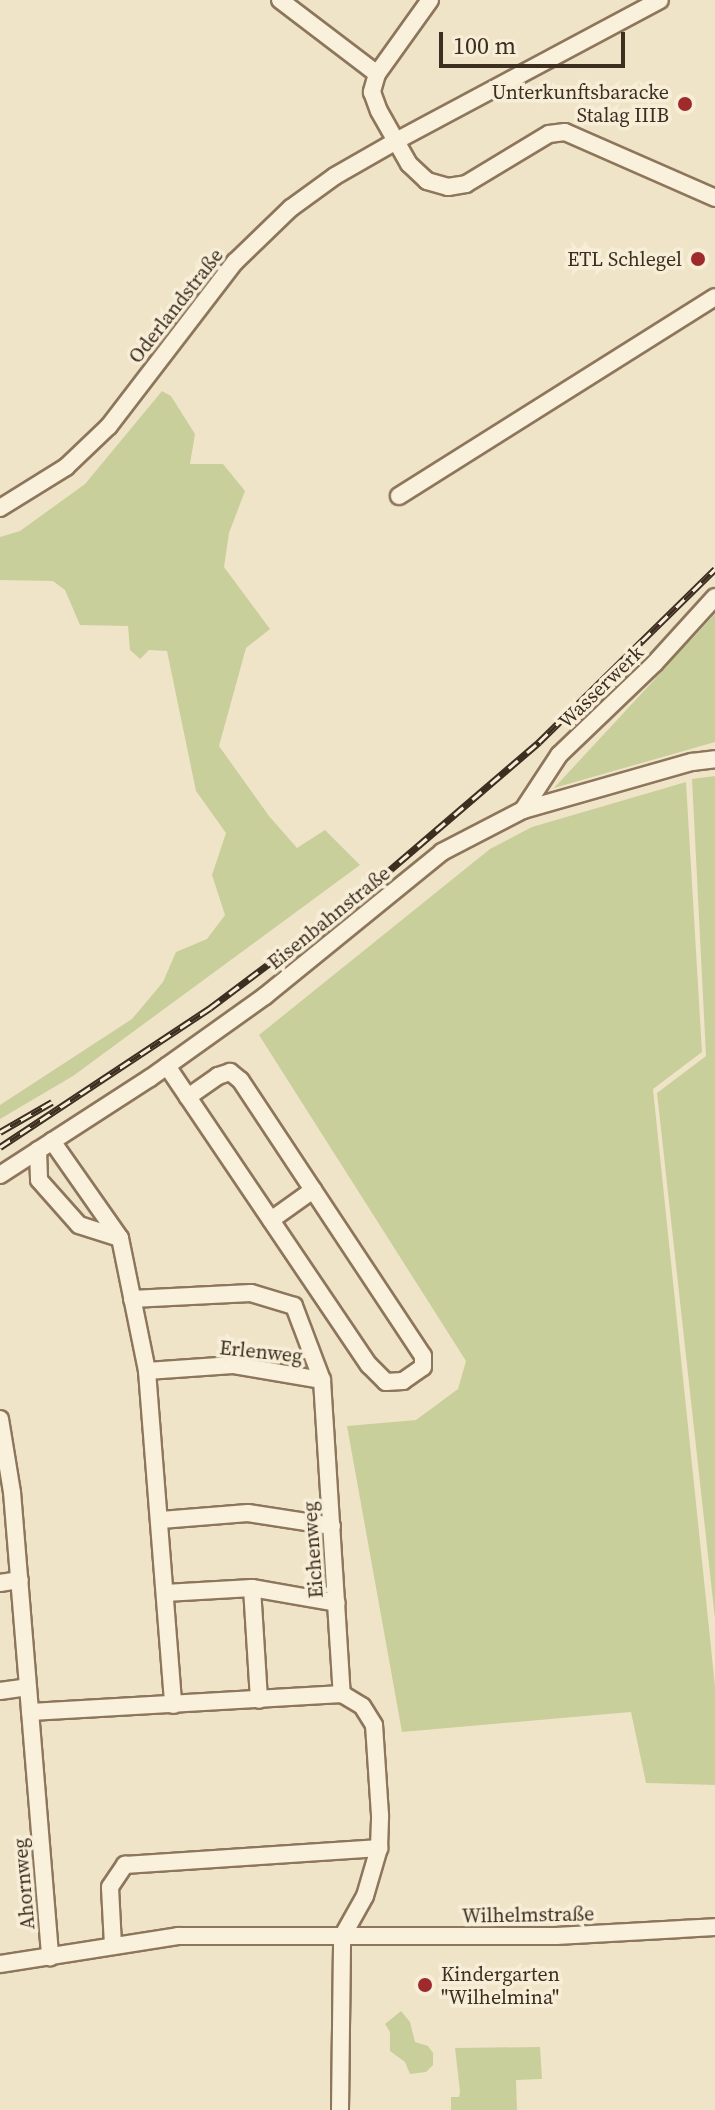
<!DOCTYPE html>
<html>
<head>
<meta charset="utf-8">
<style>
	body { margin:0 }
	#map { position:relative; width:715px; height:2110px; overflow:hidden; background:#f0e4c8; font-family:"Source Serif 4",serif }
	div>[style] { position:absolute }
	[style*='--x'] { left:calc(var(--x)*1px); top:calc(var(--y)*1px); width:calc(var(--w)*1px); rotate:calc(var(--a)*1deg) }
	.green>* { inset:0; background:#c9cf9b }
	.roads { filter:drop-shadow(2px 0 #8d765c) drop-shadow(-2px 0 #8d765c) drop-shadow(0 2px #8d765c) drop-shadow(0 -2px #8d765c) }
	.minor>* { height:16px; margin:-8px; padding:0 8px; transform-origin:8px; border-radius:8px; background:#faf1dc }
	.rail>* { height:7px; margin-top:-3.5px; transform-origin:0; background:repeating-linear-gradient(90deg,#f7eed8 0 12px,#3d2e20 0 24px); box-sizing:border-box; border-block:2px solid #3d2e20 }
	.dots>* { width:22px; height:22px; translate:-50% -50%; box-sizing:border-box; border:4px solid #f7eed8; border-radius:50% }
	span { translate:-50% -50%; white-space:nowrap; text-align:center; line-height:1.15; -webkit-text-stroke:7px #f7eed8; paint-order:stroke }
	.poi-label { font-size:20px; color:#3d2e20 }
	.right { translate:-100% -50%; text-align:right }
	.left { translate:0 -50%; text-align:left }
	.street-label { font-size:20px; color:#3d2e20 }
	.scale { position:absolute; left:439px; top:32px; width:186px; height:36px; box-sizing:border-box; border:4px solid #3d2e20; border-top:0; padding-left:10px; font-size:24px; line-height:28px; white-space:nowrap; color:#3d2e20; -webkit-text-stroke:6px #f7eed8; paint-order:stroke }
</style>
</head>
<body>
<div id="map">
	<div class="green">
		<i style="clip-path:polygon(162px 391px,171px 396px,195px 434px,190px 464px,223px 464px,245px 491px,229px 533px,224px 567px,270px 629px,246px 648px,219px 746px,269px 816px,297px 848px,325px 830px,360px 865px,73px 1076px,0 1119px,0 1105px,132px 1019px,163px 982px,176px 952px,207px 939px,225px 915px,212px 875px,226px 833px,196px 791px,167px 651px,149px 650px,140px 659px,130px 650px,128px 626px,80px 625px,65px 590px,53px 581px,0 580px,0 537px,20px 531px,85px 484px)"></i>
		<i style="clip-path:polygon(715px 614px,715px 742px,554px 788px,667px 666px,666px 659px,691px 640px)"></i>
		<i style="clip-path:polygon(715px 776px,715px 1619px,657px 1093px,706px 1056px,692px 779px)"></i>
		<i style="clip-path:polygon(686px 782px,702px 1052px,653px 1089px,715px 1686px,715px 1785px,646px 1783px,631px 1712px,402px 1732px,347px 1426px,416px 1420px,458px 1389px,466px 1361px,259px 1035px,490px 849px,532px 827px)"></i>
		<i style="clip-path:polygon(401px 2011px,410px 2022px,415px 2042px,428px 2046px,433px 2053px,433px 2065px,426px 2072px,410px 2074px,405px 2062px,390px 2051px,390px 2032px,385px 2024px)"></i>
		<i style="clip-path:polygon(540px 2047px,542px 2079px,516px 2080px,517px 2110px,451px 2110px,451px 2097px,459px 2097px,460px 2092px,455px 2048px)"></i>
	</div>
	<div class="roads">
		<div class="minor">
			<i style="--x:280;--y:0;--w:122;--a:37.3"></i>
			<i style="--x:430;--y:0;--w:91;--a:125.6"></i>
			<i style="--x:377;--y:74;--w:19;--a:106"></i>
			<i style="--x:372;--y:92;--w:20;--a:70"></i>
			<i style="--x:379;--y:111;--w:61;--a:60.5"></i>
			<i style="--x:409;--y:164;--w:25;--a:43"></i>
			<i style="--x:427;--y:181;--w:22;--a:16"></i>
			<i style="--x:448;--y:187;--w:18;--a:-9"></i>
			<i style="--x:466;--y:184;--w:97;--a:-31.1"></i>
			<i style="--x:549;--y:134;--w:16;--a:-7"></i>
			<i style="--x:565;--y:132;--w:164;--a:23.7"></i>
			<i style="--x:399;--y:496;--w:373;--a:-32.2"></i>
			<i style="--x:0;--y:508;--w:78;--a:-31.8"></i>
			<i style="--x:66;--y:467;--w:59;--a:-43.6"></i>
			<i style="--x:109;--y:426;--w:207;--a:-52.5"></i>
			<i style="--x:235;--y:262;--w:78;--a:-44"></i>
			<i style="--x:291;--y:208;--w:54;--a:-36"></i>
			<i style="--x:335;--y:176;--w:70;--a:-29.8"></i>
			<i style="--x:396;--y:141;--w:299;--a:-28.1"></i>
			<i style="--x:523;--y:810;--w:66;--a:-56.8"></i>
			<i style="--x:559;--y:755;--w:133;--a:-43.8"></i>
			<i style="--x:655;--y:663;--w:89;--a:-47.7"></i>
			<i style="--x:167;--y:1066;--w:361;--a:56"></i>
			<i style="--x:369;--y:1365;--w:24;--a:45"></i>
			<i style="--x:386;--y:1382;--w:17;--a:-3"></i>
			<i style="--x:403;--y:1381;--w:24;--a:-35"></i>
			<i style="--x:423;--y:1367;--w:11;--a:-90"></i>
			<i style="--x:423;--y:1356;--w:331;--a:-123.5"></i>
			<i style="--x:240;--y:1080;--w:13;--a:-141"></i>
			<i style="--x:230;--y:1072;--w:13;--a:162"></i>
			<i style="--x:218;--y:1076;--w:37;--a:145"></i>
			<i style="--x:52;--y:1141;--w:118;--a:55"></i>
			<i style="--x:120;--y:1238;--w:136;--a:78.5"></i>
			<i style="--x:147;--y:1371;--w:335;--a:85.5"></i>
			<i style="--x:38;--y:1150;--w:30;--a:88"></i>
			<i style="--x:39;--y:1180;--w:60;--a:48.4"></i>
			<i style="--x:79;--y:1225;--w:43;--a:17.6"></i>
			<i style="--x:0;--y:1175;--w:179;--a:-32.9"></i>
			<i style="--x:150;--y:1078;--w:141;--a:-35.5"></i>
			<i style="--x:265;--y:996;--w:228;--a:-39.1"></i>
			<i style="--x:442;--y:852;--w:91;--a:-27.4"></i>
			<i style="--x:523;--y:810;--w:176;--a:-15.9"></i>
			<i style="--x:692;--y:762;--w:23;--a:-7"></i>
			<i style="--x:271;--y:1220;--w:52;--a:-35.5"></i>
			<i style="--x:132;--y:1299;--w:119;--a:-2.9"></i>
			<i style="--x:251;--y:1293;--w:45;--a:16.8"></i>
			<i style="--x:294;--y:1306;--w:79;--a:69.3"></i>
			<i style="--x:322;--y:1380;--w:315;--a:86.4"></i>
			<i style="--x:147;--y:1371;--w:86;--a:-4"></i>
			<i style="--x:233;--y:1365;--w:90;--a:9.6"></i>
			<i style="--x:0;--y:1419;--w:74;--a:80.7"></i>
			<i style="--x:12;--y:1492;--w:467;--a:85.3"></i>
			<i style="--x:161;--y:1520;--w:87;--a:-4.6"></i>
			<i style="--x:248;--y:1513;--w:85;--a:8.8"></i>
			<i style="--x:0;--y:1583;--w:20;--a:-9"></i>
			<i style="--x:252;--y:1588;--w:112;--a:86.4"></i>
			<i style="--x:165;--y:1593;--w:87;--a:-3.3"></i>
			<i style="--x:252;--y:1588;--w:86;--a:10"></i>
			<i style="--x:0;--y:1691;--w:28;--a:-8"></i>
			<i style="--x:30;--y:1712;--w:313;--a:-3.3"></i>
			<i style="--x:113;--y:1945;--w:58;--a:-93"></i>
			<i style="--x:110;--y:1887;--w:27;--a:-56"></i>
			<i style="--x:125;--y:1865;--w:255;--a:-3.8"></i>
			<i style="--x:0;--y:1964;--w:180;--a:-8.9"></i>
			<i style="--x:178;--y:1936;--w:378;--a:0"></i>
			<i style="--x:556;--y:1936;--w:159;--a:-3.2"></i>
			<i style="--x:340;--y:2110;--w:173;--a:-89.3"></i>
			<i style="--x:342;--y:1937;--w:47;--a:-60.7"></i>
			<i style="--x:365;--y:1896;--w:50;--a:-73.7"></i>
			<i style="--x:379;--y:1848;--w:33;--a:-88"></i>
			<i style="--x:380;--y:1815;--w:90;--a:-93.8"></i>
			<i style="--x:374;--y:1725;--w:22;--a:-122"></i>
			<i style="--x:362;--y:1706;--w:23;--a:-149"></i>
		</div>
	</div>
	<div class="rail">
		<i style="--x:0;--y:1132;--w:60;--a:-30"></i>
		<i style="--x:0;--y:1147;--w:252;--a:-33.5"></i>
		<i style="--x:210;--y:1008;--w:191;--a:-36.9"></i>
		<i style="--x:363;--y:893;--w:232;--a:-40.6"></i>
		<i style="--x:539;--y:742;--w:247;--a:-44.5"></i>
	</div>
	<div class="dots">
		<i style="left:685px;top:104px;background:#9e2a2b"></i>
		<i style="left:698px;top:259px;background:#9e2a2b"></i>
		<i style="left:425px;top:1985px;background:#9e2a2b"></i>
	</div>
	<div class="poi-label">
		<span class="right" style="left:669px;top:104px">Unterkunftsbaracke<br>Stalag IIIB</span>
		<span class="right" style="left:682px;top:259px">ETL Schlegel</span>
		<span class="left" style="left:441px;top:1986px">Kindergarten<br>"Wilhelmina"</span>
	</div>
	<div class="street-label">
		<span style="left:176px;top:306px;rotate:-52deg">Oderlandstraße</span>
		<span style="left:601px;top:687px;rotate:-44deg">Wasserwerk</span>
		<span style="left:329px;top:918px;rotate:-39deg">Eisenbahnstraße</span>
		<span style="left:261px;top:1352px;rotate:6deg">Erlenweg</span>
		<span style="left:313px;top:1550px;rotate:-94deg">Eichenweg</span>
		<span style="left:24px;top:1884px;rotate:-95deg">Ahornweg</span>
		<span style="left:528px;top:1915px;rotate:-1deg">Wilhelmstraße</span>
	</div>
	<div class="scale">100 m</div>
</div>
</body>
</html>
